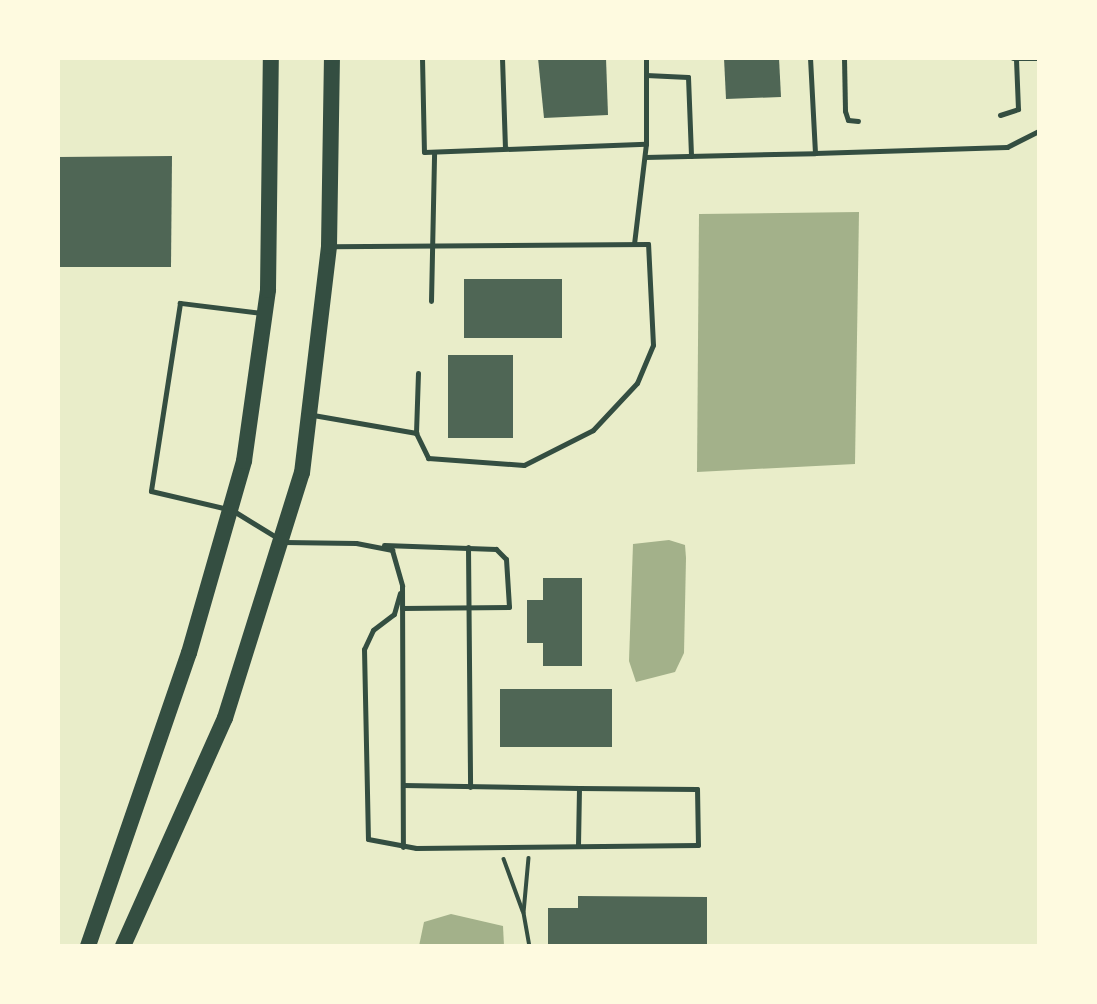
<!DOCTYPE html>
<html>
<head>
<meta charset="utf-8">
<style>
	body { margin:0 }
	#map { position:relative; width:1097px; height:1004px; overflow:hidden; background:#e9edc9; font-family:"Archivo Narrow",sans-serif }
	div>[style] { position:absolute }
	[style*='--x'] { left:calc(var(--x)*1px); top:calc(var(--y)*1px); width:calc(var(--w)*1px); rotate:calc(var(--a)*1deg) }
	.water>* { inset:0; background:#a3b18a }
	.building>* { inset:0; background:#4f6655 }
	.path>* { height:3.5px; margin:-1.75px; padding:0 1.75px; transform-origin:1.75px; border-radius:1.75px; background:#344e41 }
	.service>* { height:5px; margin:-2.5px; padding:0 2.5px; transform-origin:2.5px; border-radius:2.5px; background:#344e41 }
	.primary>* { height:16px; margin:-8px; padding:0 8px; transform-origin:8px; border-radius:8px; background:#344e41 }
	span { translate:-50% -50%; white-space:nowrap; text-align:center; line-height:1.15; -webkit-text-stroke:6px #fefae0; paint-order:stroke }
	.frame { position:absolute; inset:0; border:60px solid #fefae0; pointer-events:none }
</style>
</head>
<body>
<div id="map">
	<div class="water">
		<i style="clip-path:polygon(859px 212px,855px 464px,697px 472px,699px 214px)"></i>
		<i style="clip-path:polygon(669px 540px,685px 545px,686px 558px,684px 653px,675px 672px,636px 682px,629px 661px,633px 544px)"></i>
		<i style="clip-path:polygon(451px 914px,503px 926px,504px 946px,419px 946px,424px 922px)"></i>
	</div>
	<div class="building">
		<i style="clip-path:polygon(538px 58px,606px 58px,608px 115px,544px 118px)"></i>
		<i style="clip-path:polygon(724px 58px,779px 58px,781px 97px,726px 99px)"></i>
		<i style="clip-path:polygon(172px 156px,171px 267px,58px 267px,58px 157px)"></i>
		<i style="clip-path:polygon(464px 279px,562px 279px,562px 338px,464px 338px)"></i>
		<i style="clip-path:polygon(448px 355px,513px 355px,513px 438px,448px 438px)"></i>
		<i style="clip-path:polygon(543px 578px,582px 578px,582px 666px,543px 666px,543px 643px,527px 643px,527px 600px,543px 600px)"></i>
		<i style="clip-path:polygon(500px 689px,612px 689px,612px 747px,500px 747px)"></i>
		<i style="clip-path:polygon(578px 896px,707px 897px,707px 946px,548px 946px,548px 908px,578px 908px)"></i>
	</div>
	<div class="path">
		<i style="--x:529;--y:858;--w:55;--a:95.2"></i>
		<i style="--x:524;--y:913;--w:34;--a:80"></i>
		<i style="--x:504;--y:859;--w:55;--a:69.9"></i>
	</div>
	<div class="service">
		<i style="--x:422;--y:58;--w:94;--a:88.8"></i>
		<i style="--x:424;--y:152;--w:222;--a:-2.1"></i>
		<i style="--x:502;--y:58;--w:89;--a:88.1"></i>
		<i style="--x:844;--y:58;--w:53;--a:88.9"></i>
		<i style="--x:845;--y:111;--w:9;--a:72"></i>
		<i style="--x:848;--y:120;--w:10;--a:6"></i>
		<i style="--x:1013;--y:58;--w:26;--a:0"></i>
		<i style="--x:646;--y:75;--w:42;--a:2.7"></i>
		<i style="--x:688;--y:77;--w:79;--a:87.8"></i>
		<i style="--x:1000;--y:115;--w:19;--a:-18"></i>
		<i style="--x:1018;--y:109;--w:50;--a:-92.3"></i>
		<i style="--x:815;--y:153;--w:192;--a:-1.8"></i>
		<i style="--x:1007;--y:147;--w:36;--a:-27"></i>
		<i style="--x:645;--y:157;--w:170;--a:-1.3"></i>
		<i style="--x:815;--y:153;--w:95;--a:-93"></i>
		<i style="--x:634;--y:244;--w:101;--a:-83.2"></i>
		<i style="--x:646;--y:144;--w:86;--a:-90"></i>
		<i style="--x:431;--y:301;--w:149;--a:-88.8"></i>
		<i style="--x:262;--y:313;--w:83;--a:-173"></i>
		<i style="--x:180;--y:303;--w:190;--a:98.8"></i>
		<i style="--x:151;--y:491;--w:83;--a:13.2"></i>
		<i style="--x:232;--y:510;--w:61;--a:31.6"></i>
		<i style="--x:284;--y:542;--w:72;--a:0.8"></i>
		<i style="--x:356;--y:543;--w:37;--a:11"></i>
		<i style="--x:392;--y:550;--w:37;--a:74"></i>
		<i style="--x:402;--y:586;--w:261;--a:89.8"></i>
		<i style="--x:313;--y:415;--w:105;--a:9.9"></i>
		<i style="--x:416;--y:433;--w:28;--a:64"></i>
		<i style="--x:428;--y:458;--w:96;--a:4.2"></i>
		<i style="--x:524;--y:465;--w:77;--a:-26.9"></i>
		<i style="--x:593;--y:430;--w:64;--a:-46.9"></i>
		<i style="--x:637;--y:383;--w:41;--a:-67.2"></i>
		<i style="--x:653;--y:345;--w:101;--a:-92.8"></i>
		<i style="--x:648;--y:244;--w:316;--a:179.6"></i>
		<i style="--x:416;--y:433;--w:60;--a:-88.1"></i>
		<i style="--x:384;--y:545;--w:112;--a:2"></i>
		<i style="--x:496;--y:549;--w:14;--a:45"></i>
		<i style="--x:506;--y:559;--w:48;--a:86.4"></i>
		<i style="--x:509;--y:607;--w:107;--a:179.5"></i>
		<i style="--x:468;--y:547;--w:240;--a:89.5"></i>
		<i style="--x:400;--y:593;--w:22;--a:106"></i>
		<i style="--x:394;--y:614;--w:26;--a:143"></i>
		<i style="--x:373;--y:630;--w:21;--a:115"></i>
		<i style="--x:364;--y:649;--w:190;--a:88.8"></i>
		<i style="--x:368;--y:839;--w:49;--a:10.6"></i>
		<i style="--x:416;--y:848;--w:282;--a:-0.6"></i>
		<i style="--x:698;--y:845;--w:56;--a:-91"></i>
		<i style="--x:697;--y:789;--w:118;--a:-179.5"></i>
		<i style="--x:403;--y:785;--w:176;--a:1"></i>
		<i style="--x:579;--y:788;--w:57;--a:91"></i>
	</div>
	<div class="primary">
		<i style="--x:88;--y:946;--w:310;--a:-71"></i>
		<i style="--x:189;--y:653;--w:200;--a:-74"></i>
		<i style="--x:244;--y:461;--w:173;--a:-82"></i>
		<i style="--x:268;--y:290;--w:232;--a:-89.3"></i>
		<i style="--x:123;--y:946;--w:250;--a:-65.9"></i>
		<i style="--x:225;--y:718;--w:257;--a:-72.6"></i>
		<i style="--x:302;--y:473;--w:229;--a:-83.2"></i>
		<i style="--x:329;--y:246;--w:188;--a:-89.1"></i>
	</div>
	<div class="frame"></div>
</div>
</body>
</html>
